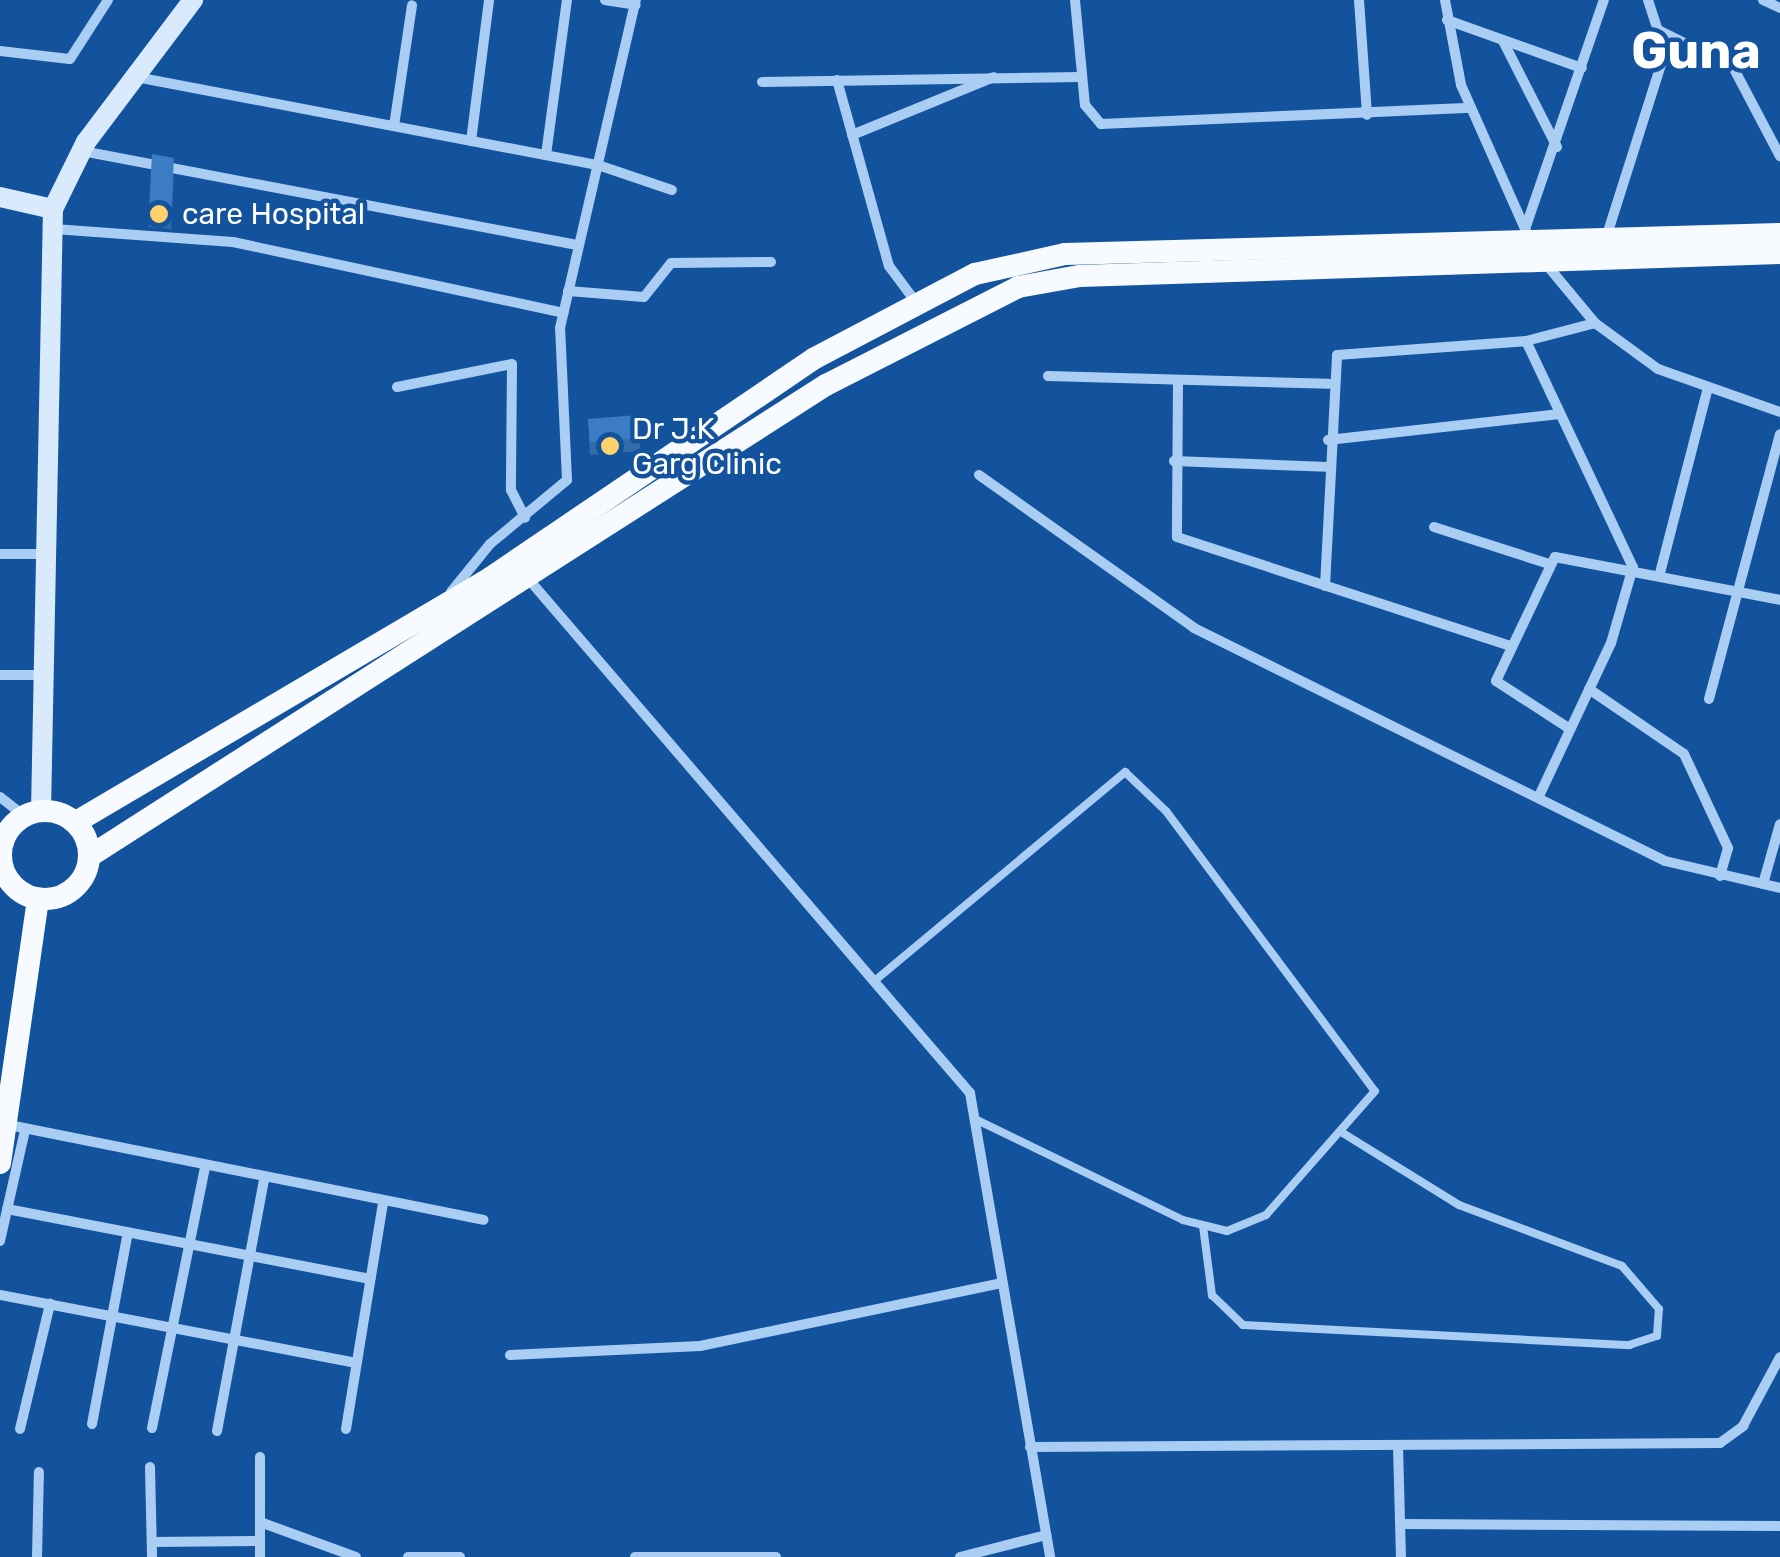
<!DOCTYPE html>
<html>
<head>
<meta charset="utf-8">
<style>
	body { margin:0 }
	#map { position:relative; width:1780px; height:1557px; overflow:hidden; background:#13539e; font-family:Rubik,sans-serif }
	div>[style] { position:absolute }
	[style*='--x'] { left:calc(var(--x)*1px); top:calc(var(--y)*1px); width:calc(var(--w)*1px); rotate:calc(var(--a)*1deg) }
	.lane>* { height:8px; margin:-4px; padding:0 4px; transform-origin:4px; border-radius:4px; background:#aacdf4 }
	.street>* { height:10px; margin:-5px; padding:0 5px; transform-origin:5px; border-radius:5px; background:#aacdf4 }
	.secondary>* { height:20px; margin:-10px; padding:0 10px; transform-origin:10px; border-radius:10px; background:#daeafd }
	.primary>* { height:22px; margin:-11px; padding:0 11px; transform-origin:11px; border-radius:11px; background:#f7faff }
	.primary>.ring { margin:-11px; padding:0; box-sizing:content-box; background:none; border:22px solid #f7faff; border-radius:50% }
	.wall>* { inset:0; background:#346ba9 }
	.building>* { inset:0; background:#3c7cc5 }
	.dots>* { width:28px; height:28px; translate:-50% -50%; box-sizing:border-box; border:5px solid #13539e; border-radius:50% }
	span { translate:-50% -50%; white-space:nowrap; text-align:center; line-height:1.15; -webkit-text-stroke:9px #13539e; paint-order:stroke }
	.poi-label { font-size:30px; color:#fff }
	.left { translate:0 -50%; text-align:left }
	.town-label { font-size:50px; color:#fff; font-weight:700 }
</style>
</head>
<body>
<div id="map">
	<div class="lane">
		<i style="--x:878;--y:978;--w:322;--a:-39.8"></i>
		<i style="--x:1125;--y:772;--w:57;--a:43.6"></i>
		<i style="--x:1166;--y:811;--w:349;--a:53.3"></i>
		<i style="--x:1375;--y:1091;--w:165;--a:131.3"></i>
		<i style="--x:1266;--y:1215;--w:42;--a:157.7"></i>
		<i style="--x:1227;--y:1231;--w:45;--a:-166"></i>
		<i style="--x:1183;--y:1220;--w:231;--a:-154.1"></i>
		<i style="--x:1203;--y:1226;--w:70;--a:82.6"></i>
		<i style="--x:1212;--y:1295;--w:43;--a:44.1"></i>
		<i style="--x:1243;--y:1325;--w:387;--a:3"></i>
		<i style="--x:1629;--y:1345;--w:29;--a:-18"></i>
		<i style="--x:1657;--y:1336;--w:27;--a:-86"></i>
		<i style="--x:1659;--y:1309;--w:57;--a:-130.7"></i>
		<i style="--x:1622;--y:1266;--w:174;--a:-159.5"></i>
		<i style="--x:1459;--y:1205;--w:137;--a:-148.2"></i>
	</div>
	<div class="street">
		<i style="--x:605;--y:0;--w:31;--a:9"></i>
		<i style="--x:1075;--y:0;--w:105;--a:84.6"></i>
		<i style="--x:1085;--y:105;--w:25;--a:50"></i>
		<i style="--x:1101;--y:124;--w:370;--a:-2.5"></i>
		<i style="--x:1359;--y:0;--w:115;--a:86"></i>
		<i style="--x:1445;--y:0;--w:86;--a:79.3"></i>
		<i style="--x:1461;--y:85;--w:172;--a:66"></i>
		<i style="--x:1648;--y:0;--w:32;--a:72"></i>
		<i style="--x:1658;--y:30;--w:84;--a:26.3"></i>
		<i style="--x:1733;--y:67;--w:101;--a:62.2"></i>
		<i style="--x:1763;--y:0;--w:19;--a:25"></i>
		<i style="--x:1447;--y:20;--w:143;--a:19.6"></i>
		<i style="--x:1503;--y:41;--w:119;--a:63"></i>
		<i style="--x:0;--y:51;--w:70;--a:6.5"></i>
		<i style="--x:70;--y:59;--w:70;--a:-57.2"></i>
		<i style="--x:136;--y:77;--w:470;--a:10.8"></i>
		<i style="--x:598;--y:165;--w:78;--a:18.7"></i>
		<i style="--x:837;--y:80;--w:193;--a:74.4"></i>
		<i style="--x:889;--y:266;--w:44;--a:53.4"></i>
		<i style="--x:762;--y:82;--w:318;--a:-0.9"></i>
		<i style="--x:394;--y:126;--w:122;--a:-81.5"></i>
		<i style="--x:852;--y:135;--w:153;--a:-22.2"></i>
		<i style="--x:471;--y:141;--w:142;--a:-82.7"></i>
		<i style="--x:82;--y:151;--w:504;--a:10.75"></i>
		<i style="--x:546;--y:155;--w:156;--a:-82.3"></i>
		<i style="--x:54;--y:229;--w:179;--a:4.2"></i>
		<i style="--x:233;--y:242;--w:338;--a:12.1"></i>
		<i style="--x:1525;--y:229;--w:242;--a:-71"></i>
		<i style="--x:1606;--y:238;--w:212;--a:-72.4"></i>
		<i style="--x:1546;--y:264;--w:77;--a:50.3"></i>
		<i style="--x:1595;--y:323;--w:78;--a:36.1"></i>
		<i style="--x:1658;--y:369;--w:129;--a:19.4"></i>
		<i style="--x:568;--y:291;--w:76;--a:4.5"></i>
		<i style="--x:644;--y:297;--w:43;--a:-51.5"></i>
		<i style="--x:671;--y:263;--w:100;--a:-0.6"></i>
		<i style="--x:1526;--y:341;--w:250;--a:64.7"></i>
		<i style="--x:1633;--y:567;--w:79;--a:106.1"></i>
		<i style="--x:1611;--y:643;--w:167;--a:115.2"></i>
		<i style="--x:1048;--y:376;--w:281;--a:1.6"></i>
		<i style="--x:1178;--y:380;--w:157;--a:90.4"></i>
		<i style="--x:1177;--y:537;--w:350;--a:18.1"></i>
		<i style="--x:397;--y:387;--w:117;--a:-11.3"></i>
		<i style="--x:512;--y:364;--w:126;--a:90.5"></i>
		<i style="--x:511;--y:490;--w:31;--a:63"></i>
		<i style="--x:1328;--y:440;--w:231;--a:-6.4"></i>
		<i style="--x:1174;--y:461;--w:153;--a:2.2"></i>
		<i style="--x:979;--y:475;--w:264;--a:35.4"></i>
		<i style="--x:1194;--y:628;--w:525;--a:26.32"></i>
		<i style="--x:1665;--y:861;--w:118;--a:13.2"></i>
		<i style="--x:1434;--y:527;--w:121;--a:17.8"></i>
		<i style="--x:0;--y:554;--w:46;--a:0"></i>
		<i style="--x:1660;--y:573;--w:188;--a:-75.5"></i>
		<i style="--x:525;--y:575;--w:683;--a:49.34"></i>
		<i style="--x:970;--y:1093;--w:471;--a:80.2"></i>
		<i style="--x:1325;--y:586;--w:231;--a:-87"></i>
		<i style="--x:1337;--y:355;--w:190;--a:-4.2"></i>
		<i style="--x:1526;--y:341;--w:71;--a:-14.6"></i>
		<i style="--x:451;--y:592;--w:62;--a:-50.9"></i>
		<i style="--x:490;--y:544;--w:100;--a:-39.7"></i>
		<i style="--x:567;--y:480;--w:152;--a:-92.6"></i>
		<i style="--x:560;--y:328;--w:337;--a:-77"></i>
		<i style="--x:0;--y:675;--w:42;--a:0"></i>
		<i style="--x:1589;--y:689;--w:115;--a:34.4"></i>
		<i style="--x:1684;--y:754;--w:104;--a:64.9"></i>
		<i style="--x:1728;--y:848;--w:29;--a:106"></i>
		<i style="--x:1709;--y:699;--w:274;--a:-75"></i>
		<i style="--x:1570;--y:729;--w:88;--a:-147"></i>
		<i style="--x:1496;--y:681;--w:137;--a:-64.6"></i>
		<i style="--x:1555;--y:557;--w:229;--a:10.8"></i>
		<i style="--x:0;--y:797;--w:31;--a:38"></i>
		<i style="--x:1763;--y:884;--w:62;--a:-74.2"></i>
		<i style="--x:4;--y:1124;--w:489;--a:11.3"></i>
		<i style="--x:7;--y:1209;--w:370;--a:10.9"></i>
		<i style="--x:0;--y:1241;--w:114;--a:-77.3"></i>
		<i style="--x:0;--y:1295;--w:363;--a:10.8"></i>
		<i style="--x:510;--y:1355;--w:190;--a:-2.7"></i>
		<i style="--x:700;--y:1346;--w:309;--a:-11.8"></i>
		<i style="--x:92;--y:1424;--w:195;--a:-79.4"></i>
		<i style="--x:152;--y:1428;--w:266;--a:-78.5"></i>
		<i style="--x:20;--y:1429;--w:129;--a:-76.5"></i>
		<i style="--x:346;--y:1429;--w:228;--a:-80.7"></i>
		<i style="--x:217;--y:1431;--w:256;--a:-79.4"></i>
		<i style="--x:1398;--y:1445;--w:112;--a:88.5"></i>
		<i style="--x:1030;--y:1447;--w:690;--a:-0.33"></i>
		<i style="--x:1720;--y:1443;--w:29;--a:-36"></i>
		<i style="--x:1743;--y:1426;--w:78;--a:-61.8"></i>
		<i style="--x:260;--y:1457;--w:100;--a:90"></i>
		<i style="--x:150;--y:1467;--w:90;--a:88.7"></i>
		<i style="--x:260;--y:1522;--w:102;--a:20"></i>
		<i style="--x:1401;--y:1524;--w:379;--a:0.3"></i>
		<i style="--x:152;--y:1542;--w:108;--a:-0.5"></i>
		<i style="--x:37;--y:1557;--w:85;--a:-88.7"></i>
		<i style="--x:408;--y:1557;--w:52;--a:0"></i>
		<i style="--x:635;--y:1557;--w:141;--a:0"></i>
		<i style="--x:960;--y:1557;--w:89;--a:-14.3"></i>
	</div>
	<div class="secondary">
		<i style="--x:0;--y:197;--w:54;--a:12.8"></i>
		<i style="--x:41;--y:811;--w:602;--a:-88.86"></i>
		<i style="--x:53;--y:209;--w:75;--a:-63.8"></i>
		<i style="--x:86;--y:142;--w:178;--a:-53"></i>
	</div>
	<div class="primary">
		<i class="ring" style="left:1px;top:811px;width:66px;height:66px"></i>
		<i style="--x:76;--y:822;--w:481;--a:-30.5"></i>
		<i style="--x:490;--y:578;--w:392;--a:-34.1"></i>
		<i style="--x:815;--y:358;--w:181;--a:-27.7"></i>
		<i style="--x:975;--y:274;--w:92;--a:-12.5"></i>
		<i style="--x:1065;--y:254;--w:715;--a:-1.6"></i>
		<i style="--x:90;--y:856;--w:874;--a:-32.62"></i>
		<i style="--x:826;--y:385;--w:216;--a:-27"></i>
		<i style="--x:1018;--y:287;--w:63;--a:-10.1"></i>
		<i style="--x:1080;--y:276;--w:700;--a:-1.88"></i>
		<i style="--x:0;--y:1163;--w:267;--a:-81.8"></i>
	</div>
	<div class="wall">
		<i style="clip-path:polygon(174px 177px,171px 229px,149px 227px,149px 208px)"></i>
		<i style="clip-path:polygon(588px 419px,640px 438px,640px 451px,590px 455px)"></i>
	</div>
	<div class="building">
		<i style="clip-path:polygon(152px 154px,174px 158px,171px 209px,149px 208px)"></i>
		<i style="clip-path:polygon(638px 415px,640px 438px,590px 442px,588px 419px)"></i>
	</div>
	<div class="dots">
		<i style="left:159px;top:214px;background:#ffd26d"></i>
		<i style="left:610px;top:446px;background:#ffd26d"></i>
	</div>
	<div class="poi-label">
		<span class="left" style="left:182px;top:214px">care Hospital</span>
		<span class="left" style="left:632px;top:446px">Dr J.K<br>Garg Clinic</span>
	</div>
	<div class="town-label">
		<span style="left:1696px;top:52px">Guna</span>
	</div>
</div>
</body>
</html>
